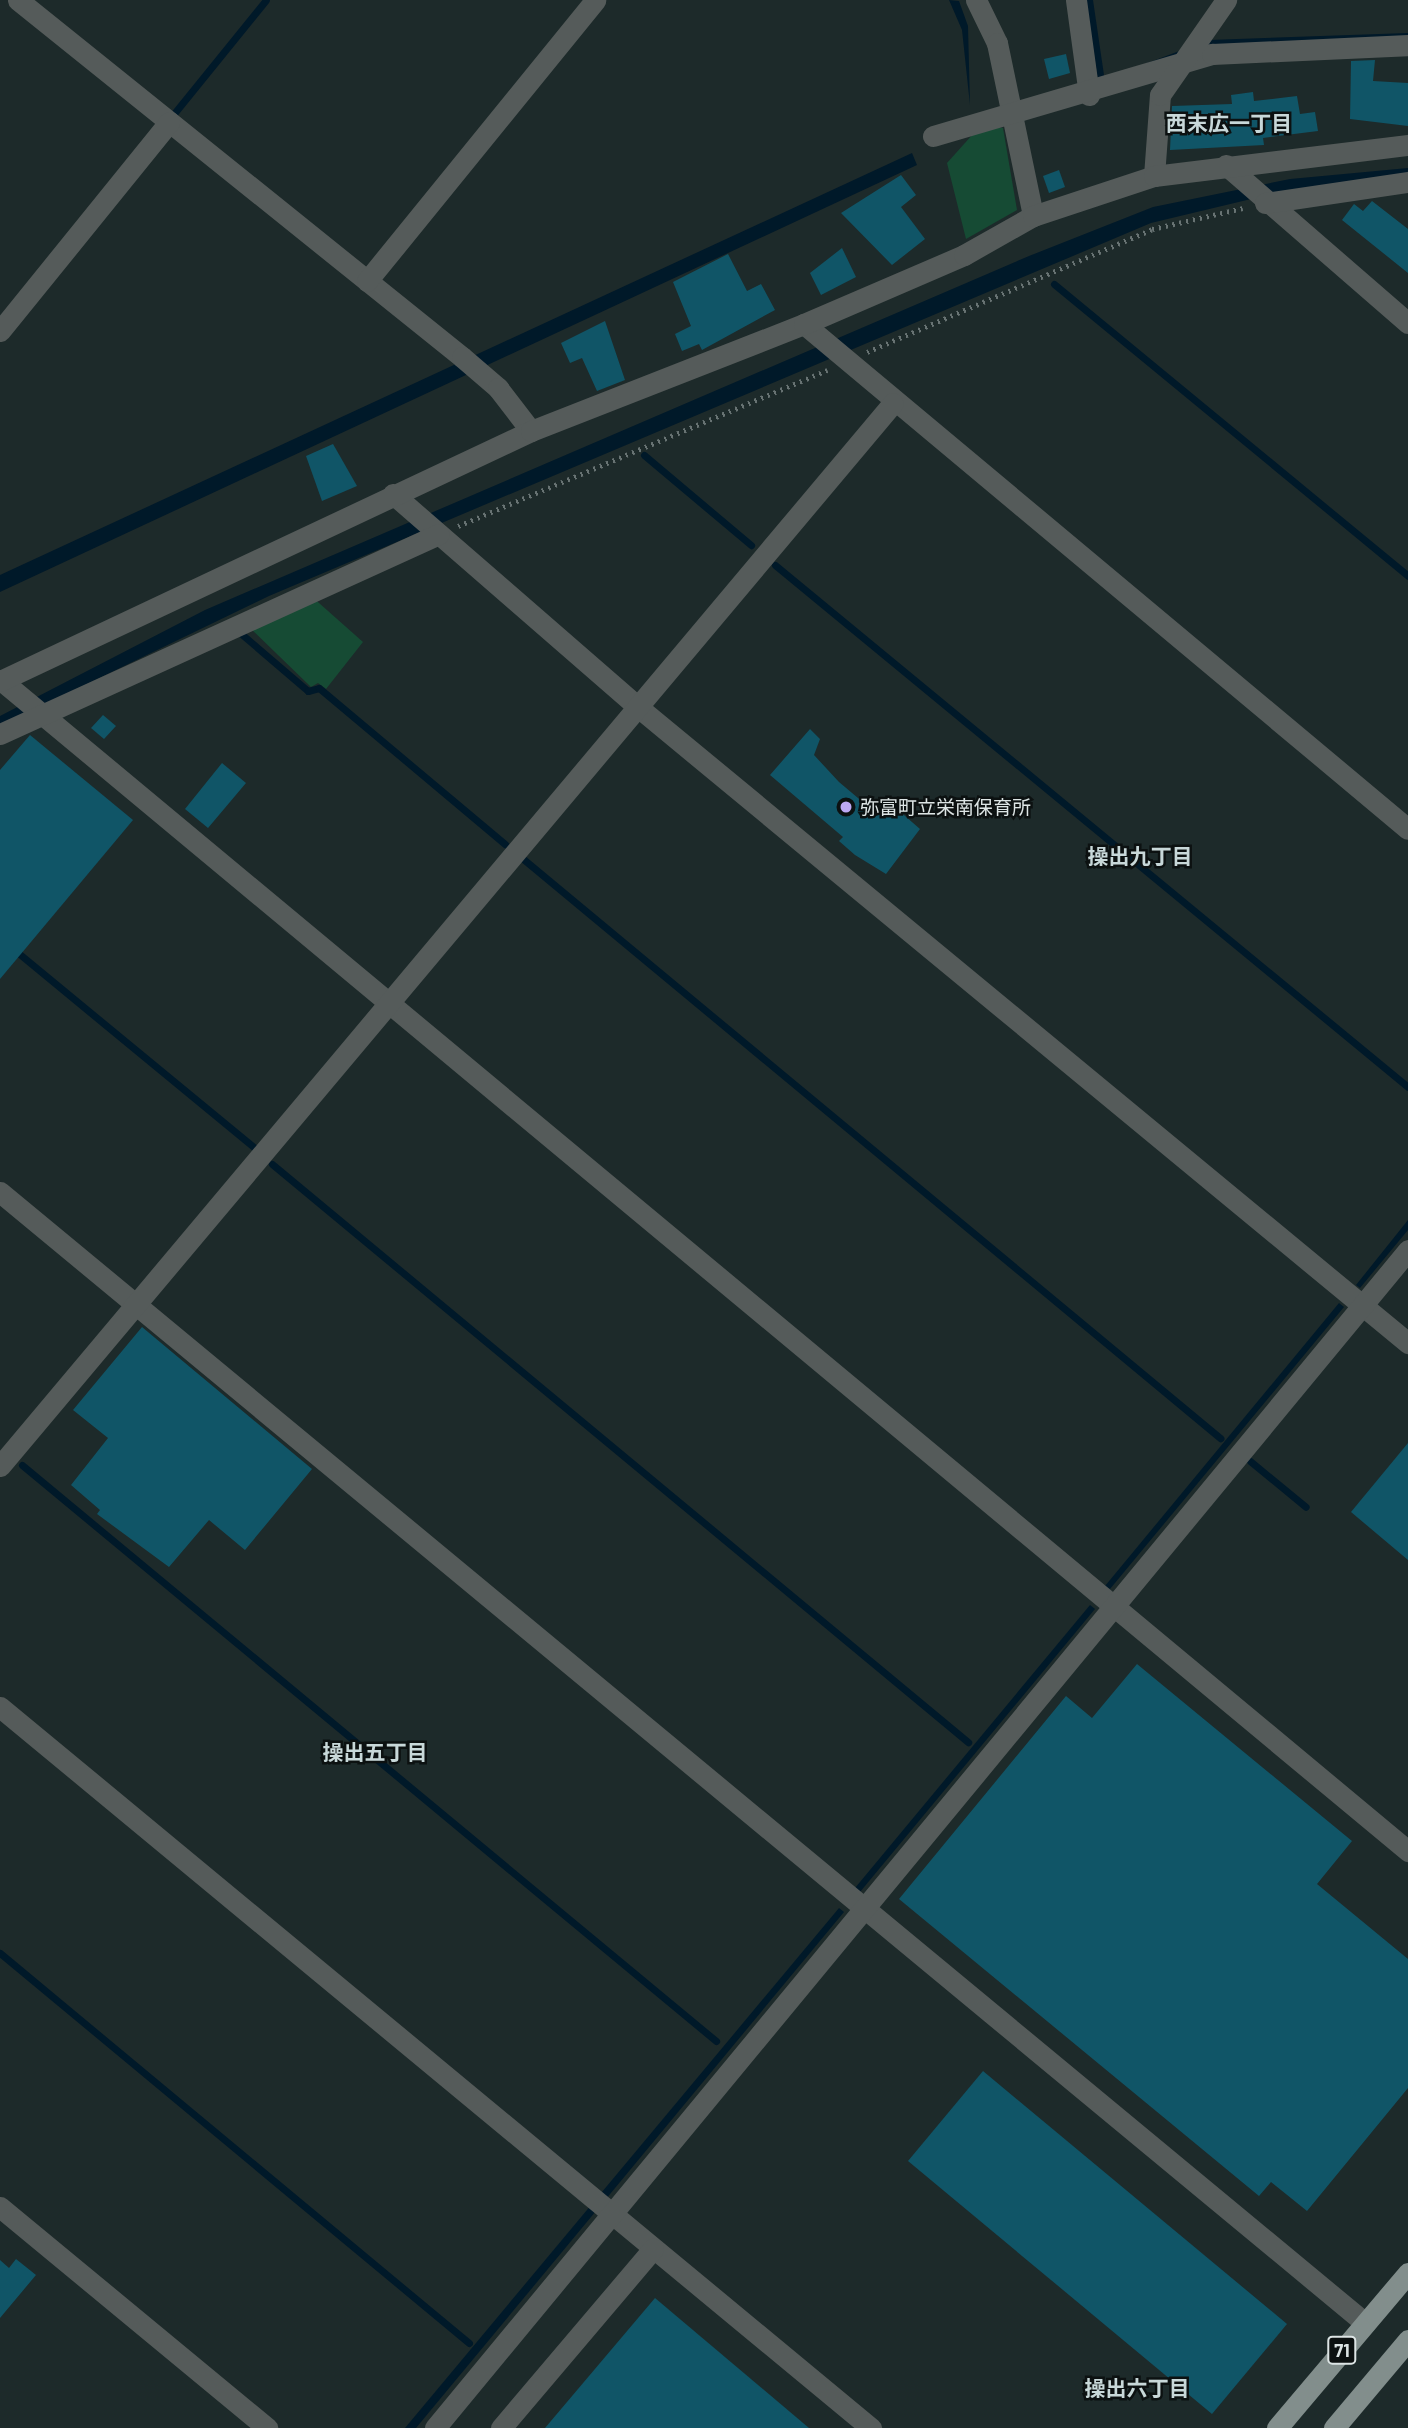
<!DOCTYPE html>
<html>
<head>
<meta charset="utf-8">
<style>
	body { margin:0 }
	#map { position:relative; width:1408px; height:2428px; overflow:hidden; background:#1d2a2a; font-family:Barlow,"Noto Sans JP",sans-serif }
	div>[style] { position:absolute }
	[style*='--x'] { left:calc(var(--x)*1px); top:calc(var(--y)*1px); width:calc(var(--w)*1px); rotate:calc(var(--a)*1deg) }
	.green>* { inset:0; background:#164b34 }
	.water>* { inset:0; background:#001929 }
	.stream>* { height:7px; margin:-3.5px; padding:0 3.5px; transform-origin:3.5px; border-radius:3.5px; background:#001929 }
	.building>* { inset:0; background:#105567 }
	.path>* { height:4.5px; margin-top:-2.25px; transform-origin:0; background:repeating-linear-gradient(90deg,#687373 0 2px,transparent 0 7px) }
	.minor>* { height:21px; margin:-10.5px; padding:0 10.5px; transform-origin:10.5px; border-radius:10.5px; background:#555b5a }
	.major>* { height:21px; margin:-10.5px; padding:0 10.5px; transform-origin:10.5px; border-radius:10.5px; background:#828e8c }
	.dots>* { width:19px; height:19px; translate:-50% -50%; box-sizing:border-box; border:4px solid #0c1111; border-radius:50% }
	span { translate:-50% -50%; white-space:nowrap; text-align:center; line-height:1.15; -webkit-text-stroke:5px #0c1111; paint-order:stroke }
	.shield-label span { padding:2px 5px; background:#0c1111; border:2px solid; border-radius:5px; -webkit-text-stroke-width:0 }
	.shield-label { font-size:18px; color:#dde5e5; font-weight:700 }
	.poi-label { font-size:19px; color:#dde5e5 }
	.left { translate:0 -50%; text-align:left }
	.neighbourhood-label { font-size:21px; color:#c8d8d9; font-weight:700 }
</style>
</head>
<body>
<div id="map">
	<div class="green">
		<i style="clip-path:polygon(982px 124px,1003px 128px,1017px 210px,966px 239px,947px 163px)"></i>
		<i style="clip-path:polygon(310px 595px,363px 642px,326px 689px,318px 683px,311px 687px,246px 624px)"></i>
	</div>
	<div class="water">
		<i style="clip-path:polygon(949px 0,959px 1px,968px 26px,970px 105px,962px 30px)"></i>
		<i style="clip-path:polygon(1086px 0,1093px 0,1105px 82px,1098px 81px)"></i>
		<i style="clip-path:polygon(1408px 33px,1408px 40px,1115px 75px,1209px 40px)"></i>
		<i style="clip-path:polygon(912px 153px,917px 165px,0 592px,0 575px)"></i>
		<i style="clip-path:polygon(1408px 168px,1408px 178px,1272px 194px,1151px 223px,269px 596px,0 726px,0 716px,205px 610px,1029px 256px,1153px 207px,1290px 179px)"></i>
		<i style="clip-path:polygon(1408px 1220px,1408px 1230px,1360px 1288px,1356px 1285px)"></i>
		<i style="clip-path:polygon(1339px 1303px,1344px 1307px,1110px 1589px,1105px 1586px)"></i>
		<i style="clip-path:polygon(1090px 1605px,1095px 1609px,860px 1892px,855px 1888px)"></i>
		<i style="clip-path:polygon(839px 1908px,844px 1912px,416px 2428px,405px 2428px)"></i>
	</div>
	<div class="stream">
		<i style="--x:172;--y:116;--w:149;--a:-51"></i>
		<i style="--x:1054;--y:284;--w:459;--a:39.5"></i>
		<i style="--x:644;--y:455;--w:140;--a:40.1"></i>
		<i style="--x:775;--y:565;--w:820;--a:39.51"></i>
		<i style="--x:238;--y:631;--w:92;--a:40.6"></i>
		<i style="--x:308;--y:691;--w:11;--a:-15"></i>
		<i style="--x:319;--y:688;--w:243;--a:40"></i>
		<i style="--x:522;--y:858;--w:908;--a:39.72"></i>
		<i style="--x:0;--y:938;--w:330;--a:39.5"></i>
		<i style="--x:272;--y:1164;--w:905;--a:39.71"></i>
		<i style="--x:1250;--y:1461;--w:72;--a:39.4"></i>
		<i style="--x:22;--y:1465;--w:902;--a:39.69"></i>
		<i style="--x:0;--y:1953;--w:610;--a:39.75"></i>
	</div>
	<div class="building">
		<i style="clip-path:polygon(1066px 54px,1070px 73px,1049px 79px,1044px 59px)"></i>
		<i style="clip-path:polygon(1375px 60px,1373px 81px,1408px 83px,1408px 126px,1350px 119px,1351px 61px)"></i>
		<i style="clip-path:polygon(1253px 92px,1254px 101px,1297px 96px,1300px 114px,1315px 112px,1318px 131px,1263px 138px,1264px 145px,1170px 150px,1172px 106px,1232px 104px,1231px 95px)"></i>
		<i style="clip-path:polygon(1059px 170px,1065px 187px,1049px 193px,1043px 176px)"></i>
		<i style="clip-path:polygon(901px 175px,916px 195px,901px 207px,925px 239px,892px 265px,841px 213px)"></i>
		<i style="clip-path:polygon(1372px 201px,1408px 229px,1408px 273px,1342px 220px,1354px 204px,1363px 211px)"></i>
		<i style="clip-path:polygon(842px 248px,856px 277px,821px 295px,810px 273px)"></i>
		<i style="clip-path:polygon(728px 254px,747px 291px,761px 284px,775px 310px,702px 350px,699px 344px,682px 351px,675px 334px,691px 326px,673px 282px)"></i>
		<i style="clip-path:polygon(605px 321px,625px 380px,597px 391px,582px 358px,570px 363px,561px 343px)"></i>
		<i style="clip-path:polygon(333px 444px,357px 486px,322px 501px,306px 456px)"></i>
		<i style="clip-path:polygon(103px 715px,116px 726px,104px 739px,91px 728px)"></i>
		<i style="clip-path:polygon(810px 729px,820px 739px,814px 755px,839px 782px,877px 814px,897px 809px,920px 829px,886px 874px,855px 855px,839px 841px,843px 837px,770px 775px)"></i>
		<i style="clip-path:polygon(30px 735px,133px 820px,0 979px,0 770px)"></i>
		<i style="clip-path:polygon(222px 763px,246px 783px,208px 828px,185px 809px)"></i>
		<i style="clip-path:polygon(142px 1327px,312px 1469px,245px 1550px,209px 1520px,169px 1567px,97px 1514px,100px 1510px,71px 1485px,108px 1438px,73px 1410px)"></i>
		<i style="clip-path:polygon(1408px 1443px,1408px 1560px,1351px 1512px)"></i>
		<i style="clip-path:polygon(1137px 1664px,1352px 1841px,1317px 1884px,1408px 1959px,1408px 2088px,1307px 2211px,1271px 2182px,1259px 2196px,899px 1899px,1066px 1696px,1092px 1718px)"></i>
		<i style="clip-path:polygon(983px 2071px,1287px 2324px,1212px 2414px,908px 2161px)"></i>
		<i style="clip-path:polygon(16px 2259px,36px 2275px,0 2318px,0 2260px,9px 2268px)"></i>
		<i style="clip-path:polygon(655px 2298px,809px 2428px,545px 2428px)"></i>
	</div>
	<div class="path">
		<i style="--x:867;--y:352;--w:310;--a:-23.3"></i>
		<i style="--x:1152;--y:229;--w:93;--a:-13"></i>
		<i style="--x:458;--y:526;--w:401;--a:-22.9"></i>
	</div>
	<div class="minor">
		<i style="--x:18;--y:0;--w:570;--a:38.8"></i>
		<i style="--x:462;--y:357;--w:48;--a:40.7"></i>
		<i style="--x:498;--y:388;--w:54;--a:52.5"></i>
		<i style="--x:976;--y:0;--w:48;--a:64"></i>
		<i style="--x:997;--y:43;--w:177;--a:78.2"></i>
		<i style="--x:1076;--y:0;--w:96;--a:82.2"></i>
		<i style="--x:933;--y:136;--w:291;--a:-16.4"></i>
		<i style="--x:1212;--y:54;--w:196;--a:-2.6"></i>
		<i style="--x:1226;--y:165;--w:241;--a:41"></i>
		<i style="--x:1154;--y:176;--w:81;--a:-85.8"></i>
		<i style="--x:1160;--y:95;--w:116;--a:-55.2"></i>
		<i style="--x:1265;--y:203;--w:145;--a:-8.4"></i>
		<i style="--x:367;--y:281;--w:362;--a:-50.9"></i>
		<i style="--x:804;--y:324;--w:787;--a:39.9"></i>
		<i style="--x:0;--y:331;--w:269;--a:-51"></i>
		<i style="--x:393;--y:494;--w:325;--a:41"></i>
		<i style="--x:638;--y:707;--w:999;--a:39.56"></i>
		<i style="--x:1;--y:680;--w:1831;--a:39.77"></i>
		<i style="--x:0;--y:681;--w:587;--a:-25.21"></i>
		<i style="--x:531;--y:431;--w:293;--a:-21.4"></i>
		<i style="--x:804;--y:324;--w:174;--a:-23.3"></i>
		<i style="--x:964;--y:255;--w:79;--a:-29.5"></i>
		<i style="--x:1033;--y:216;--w:127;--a:-18.3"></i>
		<i style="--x:1154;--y:176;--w:256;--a:-7"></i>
		<i style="--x:0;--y:734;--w:482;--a:-24.5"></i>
		<i style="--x:0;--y:1192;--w:1773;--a:39.64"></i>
		<i style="--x:0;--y:1466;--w:1388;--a:-49.97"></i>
		<i style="--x:0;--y:1707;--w:1131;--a:39.62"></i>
		<i style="--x:0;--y:2207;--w:347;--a:39.6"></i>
		<i style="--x:435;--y:2428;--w:1528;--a:-50.44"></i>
		<i style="--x:501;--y:2428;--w:235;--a:-49.7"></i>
	</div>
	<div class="major">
		<i style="--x:1277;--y:2428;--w:203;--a:-49.8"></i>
		<i style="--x:1334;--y:2428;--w:115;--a:-49.9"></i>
	</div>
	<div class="dots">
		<i style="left:846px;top:807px;background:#bea9f4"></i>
	</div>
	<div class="shield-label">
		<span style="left:1342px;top:2350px">71</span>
	</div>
	<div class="poi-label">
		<span class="left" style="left:860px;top:807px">弥富町立栄南保育所</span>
	</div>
	<div class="neighbourhood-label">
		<span style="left:1229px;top:123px">西末広一丁目</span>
		<span style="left:1140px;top:856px">操出九丁目</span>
		<span style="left:375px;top:1752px">操出五丁目</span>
		<span style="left:1137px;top:2388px">操出六丁目</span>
	</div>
</div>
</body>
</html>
